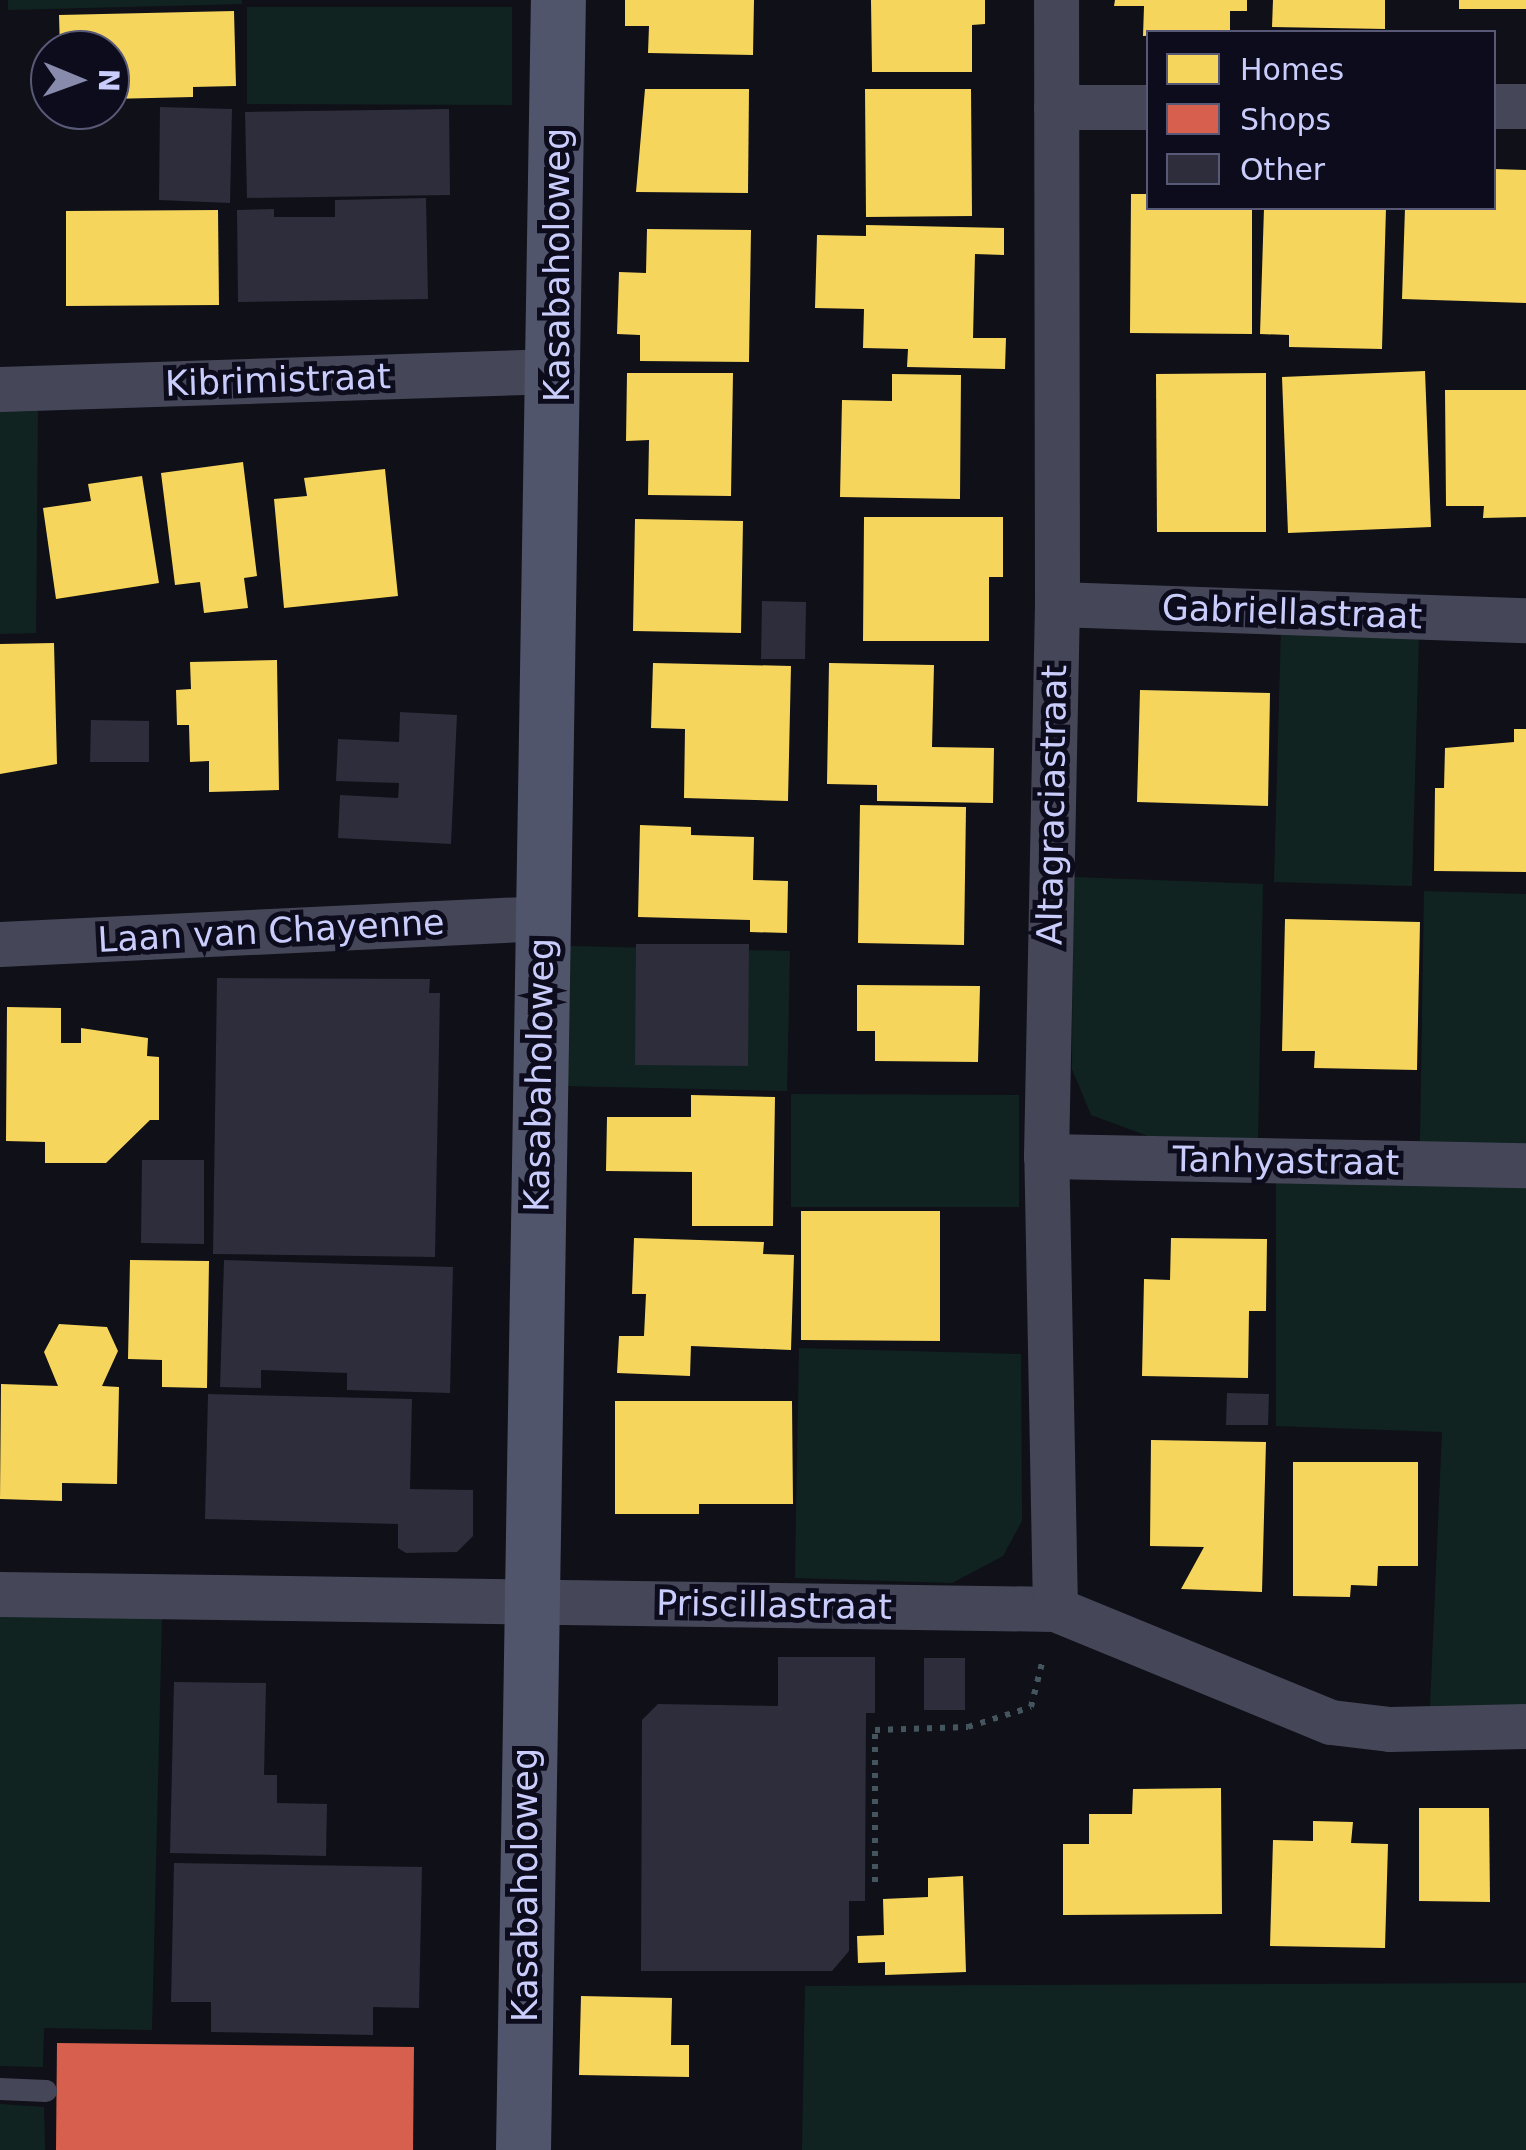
<!DOCTYPE html>
<html>
<head>
<meta charset="utf-8">
<style>
	body { margin:0 }
	#map { position:relative; width:1526px; height:2150px; overflow:hidden; background:#101018; font-family:"DejaVu Sans",sans-serif }
	div>[style] { position:absolute }
	[style*='--x'] { left:calc(var(--x)*1px); top:calc(var(--y)*1px); width:calc(var(--w)*1px); rotate:calc(var(--a)*1deg) }
	.green>* { inset:0; background:#102320 }
	.homes>* { inset:0; background:#f6d55c }
	.shops>* { inset:0; background:#d6604d }
	.building>* { inset:0; background:#2d2d3b }
	.path>* { height:6px; margin-top:-3px; transform-origin:0; background:repeating-linear-gradient(90deg,#45555d 0 5px,transparent 0 13px) }
	.lane>* { height:22px; margin:-11px; padding:0 11px; transform-origin:11px; border-radius:11px; background:#454759 }
	.street>* { height:45px; margin:-22.5px; padding:0 22.5px; transform-origin:22.5px; border-radius:22.5px; background:#454759 }
	.secondary>* { height:55px; margin:-27.5px; padding:0 27.5px; transform-origin:27.5px; border-radius:27.5px; background:#51556c }
	span { translate:-50% -50%; white-space:nowrap; text-align:center; line-height:1.15; -webkit-text-stroke:10px #0c0c1c; paint-order:stroke }
	.street-label { font-size:35px; color:#cacdfc }
	.legend { position:absolute; left:1146px; top:30px; width:350px; height:180px; box-sizing:border-box; background:#0c0c1c; border:2px solid #585976; margin:0; padding:12px 18px; list-style:none; font-size:30px; color:#cacdfc }
	.legend li { display:flex; align-items:center; gap:20px; height:50px }
	.legend b { width:50px; border:2px solid #585976 }
	.north { position:absolute; left:30px; top:30px; width:100px; height:100px; box-sizing:border-box; background:#0c0c1c; border:2px solid #585976; border-radius:50%; rotate:91deg; font-size:28px; font-weight:700; line-height:40px; text-align:center; color:#cacdfc }
	.north::after { content:''; display:block; margin:auto; width:35px; height:45px; background:#898bac; clip-path:polygon(50% 0,100% 100%,50% 72%,0 100%) }
</style>
</head>
<body>
<div id="map">
	<div class="green">
		<i style="clip-path:polygon(8px 0,242px 0,242px 4px,8px 10px)"></i>
		<i style="clip-path:polygon(247px 7px,512px 7px,512px 105px,247px 104px)"></i>
		<i style="clip-path:polygon(38px 405px,36px 633px,0 634px,0 406px)"></i>
		<i style="clip-path:polygon(1281px 629px,1419px 634px,1412px 886px,1274px 882px)"></i>
		<i style="clip-path:polygon(1073px 877px,1263px 884px,1258px 1141px,1148px 1136px,1091px 1115px,1072px 1069px)"></i>
		<i style="clip-path:polygon(1424px 891px,1526px 894px,1526px 1144px,1420px 1142px)"></i>
		<i style="clip-path:polygon(569px 946px,790px 951px,787px 1091px,566px 1086px)"></i>
		<i style="clip-path:polygon(791px 1094px,1019px 1095px,1019px 1207px,791px 1207px)"></i>
		<i style="clip-path:polygon(1276px 1178px,1526px 1183px,1526px 1705px,1430px 1706px,1442px 1432px,1276px 1426px)"></i>
		<i style="clip-path:polygon(799px 1348px,1021px 1354px,1022px 1521px,1003px 1556px,952px 1583px,795px 1578px)"></i>
		<i style="clip-path:polygon(0 1614px,162px 1619px,152px 2030px,44px 2028px,43px 2067px,0 2066px)"></i>
		<i style="clip-path:polygon(1526px 1983px,1526px 2150px,802px 2150px,805px 1986px)"></i>
		<i style="clip-path:polygon(0 2104px,44px 2107px,45px 2150px,0 2150px)"></i>
	</div>
	<div class="homes">
		<i style="clip-path:polygon(625px 0,754px 0,753px 55px,648px 53px,649px 26px,625px 26px)"></i>
		<i style="clip-path:polygon(871px 0,985px 0,985px 24px,972px 25px,972px 72px,872px 72px)"></i>
		<i style="clip-path:polygon(1115px 0,1247px 0,1247px 11px,1230px 11px,1230px 32px,1143px 36px,1144px 6px,1114px 6px)"></i>
		<i style="clip-path:polygon(1273px 0,1385px 0,1385px 29px,1272px 27px)"></i>
		<i style="clip-path:polygon(1459px 0,1526px 0,1526px 9px,1459px 9px)"></i>
		<i style="clip-path:polygon(234px 11px,236px 86px,193px 87px,193px 97px,110px 99px,110px 50px,60px 50px,59px 15px)"></i>
		<i style="clip-path:polygon(645px 89px,749px 89px,748px 193px,636px 192px)"></i>
		<i style="clip-path:polygon(865px 89px,971px 89px,972px 216px,866px 217px)"></i>
		<i style="clip-path:polygon(1494px 169px,1526px 170px,1526px 303px,1402px 299px,1405px 208px,1494px 208px)"></i>
		<i style="clip-path:polygon(1131px 194px,1148px 194px,1148px 208px,1252px 208px,1252px 334px,1130px 333px)"></i>
		<i style="clip-path:polygon(1264px 208px,1386px 208px,1382px 349px,1289px 347px,1289px 335px,1260px 334px)"></i>
		<i style="clip-path:polygon(218px 210px,219px 305px,66px 306px,66px 211px)"></i>
		<i style="clip-path:polygon(866px 225px,1004px 228px,1004px 255px,975px 254px,973px 338px,1006px 338px,1005px 369px,907px 367px,908px 349px,863px 348px,864px 309px,815px 308px,817px 235px,866px 236px)"></i>
		<i style="clip-path:polygon(647px 229px,751px 230px,749px 362px,640px 361px,640px 335px,617px 334px,619px 272px,646px 273px)"></i>
		<i style="clip-path:polygon(1425px 371px,1431px 527px,1288px 533px,1282px 377px)"></i>
		<i style="clip-path:polygon(627px 373px,733px 373px,731px 496px,648px 495px,649px 440px,626px 441px)"></i>
		<i style="clip-path:polygon(1266px 373px,1266px 532px,1157px 532px,1156px 374px)"></i>
		<i style="clip-path:polygon(892px 374px,961px 375px,960px 499px,840px 497px,842px 400px,892px 401px)"></i>
		<i style="clip-path:polygon(1445px 390px,1526px 390px,1526px 517px,1483px 518px,1484px 506px,1446px 506px)"></i>
		<i style="clip-path:polygon(243px 462px,257px 576px,244px 578px,248px 608px,204px 613px,200px 582px,175px 585px,161px 473px)"></i>
		<i style="clip-path:polygon(385px 469px,398px 596px,284px 608px,274px 499px,307px 496px,304px 478px)"></i>
		<i style="clip-path:polygon(142px 476px,159px 583px,56px 599px,43px 508px,91px 501px,88px 484px)"></i>
		<i style="clip-path:polygon(864px 517px,1003px 517px,1003px 577px,989px 577px,989px 641px,863px 641px)"></i>
		<i style="clip-path:polygon(635px 519px,743px 521px,741px 633px,633px 631px)"></i>
		<i style="clip-path:polygon(54px 643px,57px 764px,0 774px,0 644px)"></i>
		<i style="clip-path:polygon(277px 660px,279px 790px,209px 792px,209px 761px,190px 762px,189px 725px,177px 725px,176px 690px,191px 689px,190px 662px)"></i>
		<i style="clip-path:polygon(653px 663px,791px 666px,788px 801px,684px 798px,685px 729px,651px 728px)"></i>
		<i style="clip-path:polygon(829px 663px,934px 665px,932px 747px,994px 748px,993px 803px,877px 801px,877px 785px,827px 784px)"></i>
		<i style="clip-path:polygon(1140px 690px,1270px 693px,1268px 806px,1137px 802px)"></i>
		<i style="clip-path:polygon(1514px 729px,1526px 729px,1526px 872px,1434px 871px,1435px 788px,1444px 788px,1445px 748px,1514px 742px)"></i>
		<i style="clip-path:polygon(860px 805px,966px 807px,964px 945px,858px 943px)"></i>
		<i style="clip-path:polygon(640px 825px,691px 827px,691px 835px,754px 837px,753px 880px,788px 881px,787px 933px,750px 932px,750px 920px,638px 917px)"></i>
		<i style="clip-path:polygon(1285px 919px,1420px 922px,1417px 1070px,1314px 1068px,1315px 1051px,1282px 1051px)"></i>
		<i style="clip-path:polygon(857px 985px,980px 986px,978px 1062px,875px 1061px,875px 1031px,857px 1031px)"></i>
		<i style="clip-path:polygon(7px 1007px,61px 1008px,61px 1043px,81px 1043px,81px 1028px,148px 1038px,147px 1056px,159px 1057px,159px 1120px,150px 1120px,106px 1163px,45px 1163px,45px 1142px,6px 1141px)"></i>
		<i style="clip-path:polygon(691px 1095px,775px 1097px,773px 1226px,692px 1226px,692px 1172px,606px 1171px,607px 1117px,691px 1117px)"></i>
		<i style="clip-path:polygon(801px 1211px,940px 1211px,940px 1341px,801px 1340px)"></i>
		<i style="clip-path:polygon(634px 1238px,764px 1242px,763px 1254px,794px 1255px,791px 1350px,691px 1346px,690px 1376px,617px 1373px,619px 1336px,644px 1336px,646px 1294px,632px 1294px)"></i>
		<i style="clip-path:polygon(1171px 1238px,1267px 1239px,1266px 1311px,1249px 1311px,1248px 1378px,1142px 1376px,1144px 1279px,1170px 1280px)"></i>
		<i style="clip-path:polygon(130px 1260px,209px 1261px,207px 1388px,162px 1387px,162px 1360px,128px 1359px)"></i>
		<i style="clip-path:polygon(59px 1324px,107px 1327px,118px 1351px,102px 1386px,119px 1387px,117px 1484px,62px 1483px,62px 1501px,0 1499px,1px 1384px,58px 1386px,44px 1352px)"></i>
		<i style="clip-path:polygon(615px 1401px,792px 1401px,793px 1504px,699px 1504px,699px 1514px,615px 1514px)"></i>
		<i style="clip-path:polygon(1151px 1440px,1266px 1442px,1262px 1592px,1181px 1589px,1204px 1547px,1150px 1546px)"></i>
		<i style="clip-path:polygon(1293px 1462px,1418px 1462px,1418px 1566px,1378px 1566px,1377px 1586px,1351px 1585px,1350px 1597px,1293px 1596px)"></i>
		<i style="clip-path:polygon(1221px 1788px,1222px 1914px,1063px 1915px,1063px 1844px,1089px 1844px,1089px 1814px,1132px 1814px,1133px 1789px)"></i>
		<i style="clip-path:polygon(1419px 1808px,1489px 1808px,1490px 1902px,1419px 1901px)"></i>
		<i style="clip-path:polygon(1313px 1821px,1353px 1822px,1351px 1843px,1388px 1844px,1385px 1948px,1270px 1946px,1273px 1840px,1313px 1841px)"></i>
		<i style="clip-path:polygon(963px 1876px,966px 1972px,885px 1975px,885px 1962px,858px 1963px,857px 1936px,884px 1935px,883px 1899px,928px 1897px,928px 1878px)"></i>
		<i style="clip-path:polygon(581px 1996px,672px 1998px,671px 2045px,689px 2045px,689px 2077px,579px 2075px)"></i>
	</div>
	<div class="shops">
		<i style="clip-path:polygon(57px 2043px,414px 2047px,413px 2150px,56px 2150px)"></i>
	</div>
	<div class="building">
		<i style="clip-path:polygon(160px 107px,232px 109px,230px 203px,159px 200px)"></i>
		<i style="clip-path:polygon(449px 109px,450px 195px,247px 198px,245px 112px)"></i>
		<i style="clip-path:polygon(426px 198px,428px 299px,238px 302px,237px 210px,274px 209px,274px 217px,335px 217px,335px 200px)"></i>
		<i style="clip-path:polygon(762px 601px,806px 602px,805px 659px,761px 659px)"></i>
		<i style="clip-path:polygon(400px 712px,457px 715px,451px 844px,338px 838px,340px 795px,398px 798px,399px 783px,336px 781px,338px 739px,399px 742px)"></i>
		<i style="clip-path:polygon(91px 720px,149px 721px,149px 762px,90px 762px)"></i>
		<i style="clip-path:polygon(636px 944px,749px 944px,748px 1066px,635px 1065px)"></i>
		<i style="clip-path:polygon(217px 978px,430px 979px,429px 993px,440px 993px,435px 1257px,213px 1254px)"></i>
		<i style="clip-path:polygon(142px 1160px,204px 1160px,204px 1244px,141px 1243px)"></i>
		<i style="clip-path:polygon(224px 1260px,453px 1267px,450px 1393px,347px 1390px,347px 1373px,261px 1370px,261px 1388px,220px 1387px)"></i>
		<i style="clip-path:polygon(1227px 1393px,1269px 1394px,1268px 1425px,1226px 1425px)"></i>
		<i style="clip-path:polygon(208px 1394px,412px 1399px,410px 1489px,473px 1490px,473px 1536px,457px 1552px,406px 1553px,398px 1548px,398px 1524px,205px 1519px)"></i>
		<i style="clip-path:polygon(778px 1657px,875px 1657px,875px 1713px,866px 1713px,865px 1901px,849px 1901px,849px 1951px,832px 1971px,641px 1971px,642px 1720px,658px 1704px,778px 1706px)"></i>
		<i style="clip-path:polygon(924px 1658px,965px 1658px,965px 1710px,924px 1710px)"></i>
		<i style="clip-path:polygon(174px 1682px,266px 1683px,264px 1775px,277px 1775px,277px 1803px,327px 1804px,326px 1856px,170px 1853px)"></i>
		<i style="clip-path:polygon(174px 1863px,422px 1867px,419px 2008px,373px 2007px,373px 2035px,211px 2032px,211px 2002px,171px 2002px)"></i>
	</div>
	<div class="path">
		<i style="--x:875;--y:1882;--w:152;--a:-90"></i>
		<i style="--x:875;--y:1730;--w:93;--a:-1.8"></i>
		<i style="--x:968;--y:1727;--w:66;--a:-17.6"></i>
		<i style="--x:1031;--y:1707;--w:49;--a:-76"></i>
	</div>
	<div class="lane">
		<i style="--x:0;--y:2089;--w:46;--a:2.5"></i>
	</div>
	<div class="street">
		<i style="--x:1494;--y:106;--w:32;--a:0"></i>
		<i style="--x:1056;--y:107;--w:92;--a:0"></i>
		<i style="--x:0;--y:389;--w:557;--a:-1.85"></i>
		<i style="--x:1057;--y:604;--w:469;--a:2"></i>
		<i style="--x:0;--y:944;--w:544;--a:-2.74"></i>
		<i style="--x:1046;--y:1156;--w:480;--a:1.1"></i>
		<i style="--x:0;--y:1594;--w:1055;--a:0.81"></i>
		<i style="--x:1055;--y:1609;--w:298;--a:22.3"></i>
		<i style="--x:1331;--y:1722;--w:59;--a:6.8"></i>
		<i style="--x:1390;--y:1729;--w:136;--a:-1.3"></i>
		<i style="--x:1055;--y:1609;--w:453;--a:-91.1"></i>
		<i style="--x:1046;--y:1156;--w:552;--a:-88.86"></i>
		<i style="--x:1057;--y:604;--w:604;--a:-90.09"></i>
	</div>
	<div class="secondary">
		<i style="--x:523;--y:2150;--w:2150;--a:-89.07"></i>
	</div>
	<div class="street-label">
		<span style="left:557px;top:265px;rotate:-90deg">Kasabaholoweg</span>
		<span style="left:278px;top:380px;rotate:-2deg">Kibrimistraat</span>
		<span style="left:1292px;top:612px;rotate:2deg">Gabriellastraat</span>
		<span style="left:1052px;top:805px;rotate:-89deg">Altagraciastraat</span>
		<span style="left:271px;top:931px;rotate:-3deg">Laan van Chayenne</span>
		<span style="left:539px;top:1075px;rotate:-89deg">Kasabaholoweg</span>
		<span style="left:1286px;top:1161px;rotate:1deg">Tanhyastraat</span>
		<span style="left:774px;top:1605px;rotate:1deg">Priscillastraat</span>
		<span style="left:525px;top:1885px;rotate:-90deg">Kasabaholoweg</span>
	</div>
	<ul class="legend">
	<li><b style="height:28px;background:#f6d55c"></b>Homes</li>
	<li><b style="height:28px;background:#d6604d"></b>Shops</li>
	<li><b style="height:28px;background:#2d2d3b"></b>Other</li>
	</ul>
	<div class="north">N</div>
</div>
</body>
</html>
